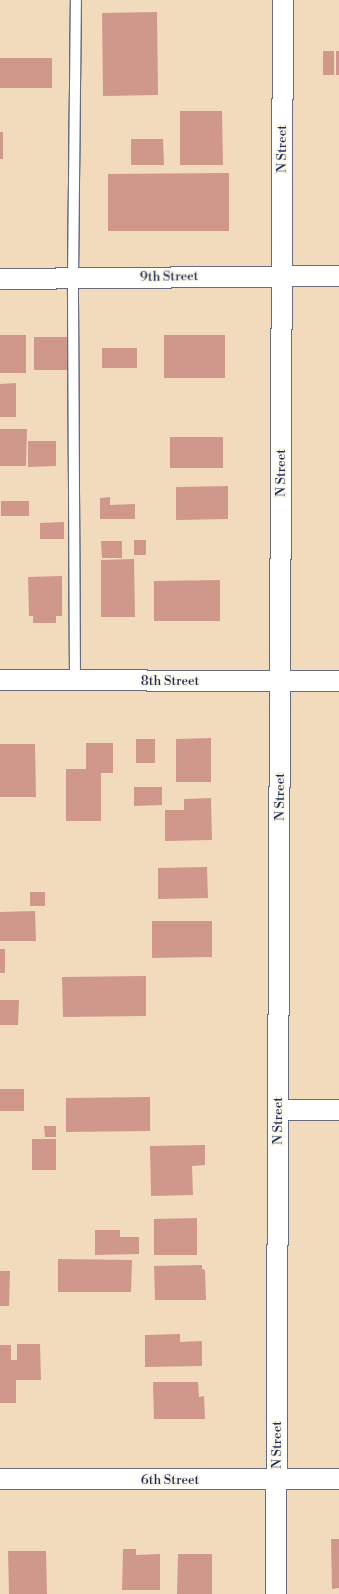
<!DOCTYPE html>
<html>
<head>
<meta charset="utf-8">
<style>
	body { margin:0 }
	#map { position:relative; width:339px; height:1594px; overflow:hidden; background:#f2dbbc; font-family:"Libre Bodoni",serif }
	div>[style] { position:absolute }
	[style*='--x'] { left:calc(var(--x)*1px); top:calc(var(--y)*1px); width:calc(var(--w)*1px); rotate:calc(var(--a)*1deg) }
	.building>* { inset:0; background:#d0978b }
	.roads { filter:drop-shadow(1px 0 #666b7f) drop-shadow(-1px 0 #666b7f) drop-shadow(0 1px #666b7f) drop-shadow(0 -1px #666b7f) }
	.lane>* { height:10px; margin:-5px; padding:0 5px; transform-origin:5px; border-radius:5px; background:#fff }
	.street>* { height:20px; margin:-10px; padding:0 10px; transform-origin:10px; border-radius:10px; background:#fff }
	span { translate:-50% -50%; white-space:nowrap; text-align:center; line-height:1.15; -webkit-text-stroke:3px #fcf5e5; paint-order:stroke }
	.street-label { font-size:13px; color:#1b2f5e }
</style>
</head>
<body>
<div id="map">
	<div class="building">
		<i style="clip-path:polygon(157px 12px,158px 95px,103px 96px,102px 13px)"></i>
		<i style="clip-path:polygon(323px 51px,334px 51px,334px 75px,323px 75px)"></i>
		<i style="clip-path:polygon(336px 51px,339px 51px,339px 75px,336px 75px)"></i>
		<i style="clip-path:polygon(0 58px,52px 58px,52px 88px,0 88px)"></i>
		<i style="clip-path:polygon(180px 111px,222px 111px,223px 165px,180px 165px)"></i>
		<i style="clip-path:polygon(0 132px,3px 132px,3px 159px,0 159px)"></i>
		<i style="clip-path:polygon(131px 139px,163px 139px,164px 165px,131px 165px)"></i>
		<i style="clip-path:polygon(229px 173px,229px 231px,108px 231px,108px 174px)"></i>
		<i style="clip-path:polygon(0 335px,26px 335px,26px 373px,0 373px)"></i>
		<i style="clip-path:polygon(164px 335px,225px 335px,225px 378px,164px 378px)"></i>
		<i style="clip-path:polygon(34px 337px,71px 337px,71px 370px,34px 370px)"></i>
		<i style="clip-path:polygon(102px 348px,137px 348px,137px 368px,102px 368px)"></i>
		<i style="clip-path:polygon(16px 383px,16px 417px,0 417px,0 384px)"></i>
		<i style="clip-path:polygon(0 429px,27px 429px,26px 466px,0 466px)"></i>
		<i style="clip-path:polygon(170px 437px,223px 437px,223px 468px,170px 468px)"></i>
		<i style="clip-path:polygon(28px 441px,56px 441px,56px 466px,28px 467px)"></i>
		<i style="clip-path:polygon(228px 486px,228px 519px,176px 520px,176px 487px)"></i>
		<i style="clip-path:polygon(110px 497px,110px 505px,135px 504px,135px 519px,100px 519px,100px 498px)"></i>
		<i style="clip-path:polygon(1px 501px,29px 501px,29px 516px,1px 516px)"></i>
		<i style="clip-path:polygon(64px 522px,64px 539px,40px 539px,40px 523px)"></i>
		<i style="clip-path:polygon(134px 540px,146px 540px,146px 555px,134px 555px)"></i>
		<i style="clip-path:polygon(101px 541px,122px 541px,122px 558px,102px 558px)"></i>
		<i style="clip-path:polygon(134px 559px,135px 617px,101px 617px,101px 560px)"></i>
		<i style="clip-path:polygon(62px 576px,62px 616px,56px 616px,56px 623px,33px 623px,33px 616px,29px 616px,28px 577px)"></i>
		<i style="clip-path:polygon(220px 580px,220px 621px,154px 621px,154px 581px)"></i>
		<i style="clip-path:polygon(211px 738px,211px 782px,176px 782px,176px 739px)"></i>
		<i style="clip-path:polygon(136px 739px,155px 739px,155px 763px,136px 763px)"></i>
		<i style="clip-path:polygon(86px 743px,113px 743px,113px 773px,101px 773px,101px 821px,66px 821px,66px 769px,86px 769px)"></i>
		<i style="clip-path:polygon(0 744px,35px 744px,36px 797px,0 797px)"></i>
		<i style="clip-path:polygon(134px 787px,162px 787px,162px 805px,134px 806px)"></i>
		<i style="clip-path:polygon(211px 798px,212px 840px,165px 841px,165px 810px,184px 810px,184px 799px)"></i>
		<i style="clip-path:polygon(207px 867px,208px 898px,158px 899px,158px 868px)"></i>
		<i style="clip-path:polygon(30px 892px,45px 892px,45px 906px,30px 906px)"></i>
		<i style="clip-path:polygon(35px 911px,36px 941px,0 941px,0 912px)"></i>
		<i style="clip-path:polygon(152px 921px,212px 921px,212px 957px,152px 958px)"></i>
		<i style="clip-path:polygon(0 949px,5px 949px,5px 973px,0 973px)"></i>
		<i style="clip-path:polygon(146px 976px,146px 1016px,63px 1017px,62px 977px)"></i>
		<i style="clip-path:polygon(0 1000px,19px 1000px,18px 1025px,0 1025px)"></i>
		<i style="clip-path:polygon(0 1089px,24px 1089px,24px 1111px,0 1111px)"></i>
		<i style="clip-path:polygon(150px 1097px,150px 1131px,66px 1132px,66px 1098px)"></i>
		<i style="clip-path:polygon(44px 1126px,56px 1126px,56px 1137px,45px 1137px)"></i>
		<i style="clip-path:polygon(32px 1139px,56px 1139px,56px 1170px,32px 1170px)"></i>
		<i style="clip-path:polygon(205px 1145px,205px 1165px,192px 1166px,193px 1195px,151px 1196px,150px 1146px)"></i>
		<i style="clip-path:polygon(197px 1218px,197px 1255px,154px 1255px,154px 1219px)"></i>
		<i style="clip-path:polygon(95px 1230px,120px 1230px,120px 1237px,139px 1237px,139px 1254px,95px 1255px)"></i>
		<i style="clip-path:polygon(58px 1259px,132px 1260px,131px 1292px,58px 1292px)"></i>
		<i style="clip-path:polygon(202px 1265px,202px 1269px,205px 1270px,206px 1300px,155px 1300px,154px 1266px)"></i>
		<i style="clip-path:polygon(0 1271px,10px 1271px,9px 1306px,0 1306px)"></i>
		<i style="clip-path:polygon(180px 1334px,180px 1342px,202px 1341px,202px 1366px,145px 1367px,145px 1335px)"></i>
		<i style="clip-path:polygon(17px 1344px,40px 1344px,41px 1380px,16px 1380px,16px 1403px,0 1403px,0 1345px,11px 1345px,11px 1360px,17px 1360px)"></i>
		<i style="clip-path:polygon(153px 1382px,198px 1382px,199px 1397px,204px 1396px,205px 1419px,154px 1419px)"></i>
		<i style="clip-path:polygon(331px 1539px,339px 1539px,339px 1588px,332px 1589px)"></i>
		<i style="clip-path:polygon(123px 1549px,136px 1549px,136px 1555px,160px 1554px,160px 1590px,122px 1590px)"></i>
		<i style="clip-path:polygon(8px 1551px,46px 1551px,47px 1594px,9px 1594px)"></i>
		<i style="clip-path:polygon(178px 1554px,212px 1554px,212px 1594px,177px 1594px)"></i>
	</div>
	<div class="roads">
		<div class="lane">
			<i style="--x:75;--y:680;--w:402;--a:-90.3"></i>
			<i style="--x:73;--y:278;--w:278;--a:-89.4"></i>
		</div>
		<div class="street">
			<i style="--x:0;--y:279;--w:339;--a:-0.5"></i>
			<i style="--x:0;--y:680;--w:339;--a:0.2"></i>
			<i style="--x:278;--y:1110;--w:61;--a:0"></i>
			<i style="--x:0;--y:1479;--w:339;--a:0"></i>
			<i style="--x:276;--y:1594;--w:1594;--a:-89.75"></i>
		</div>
	</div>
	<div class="street-label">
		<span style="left:282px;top:149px;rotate:-90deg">N Street</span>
		<span style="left:169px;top:277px;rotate:-1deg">9th Street</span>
		<span style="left:281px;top:473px;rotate:-90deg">N Street</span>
		<span style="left:170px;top:681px">8th Street</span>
		<span style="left:280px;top:797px;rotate:-90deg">N Street</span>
		<span style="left:278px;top:1121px;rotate:-90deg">N Street</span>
		<span style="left:277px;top:1445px;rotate:-90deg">N Street</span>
		<span style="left:170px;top:1480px">6th Street</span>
	</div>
</div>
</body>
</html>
